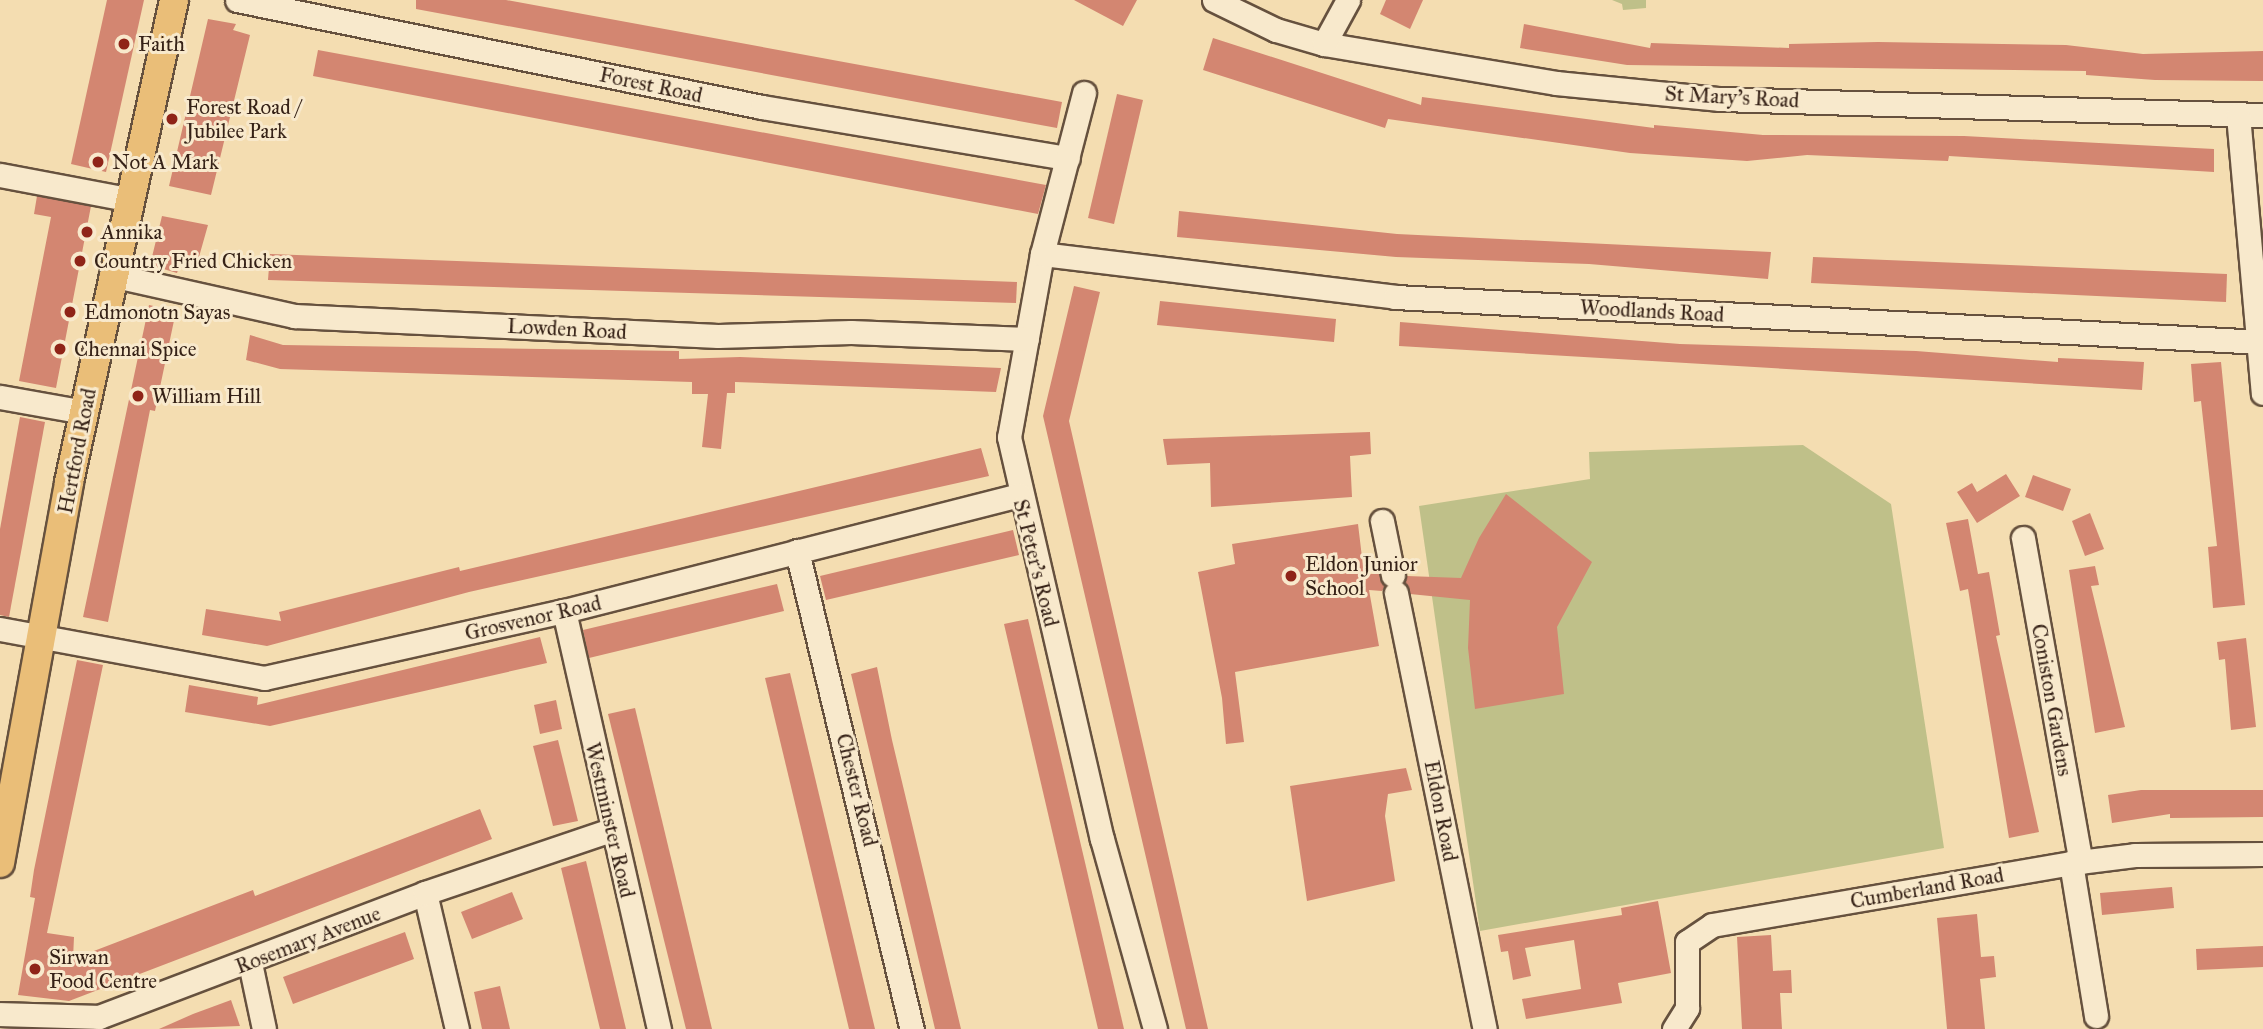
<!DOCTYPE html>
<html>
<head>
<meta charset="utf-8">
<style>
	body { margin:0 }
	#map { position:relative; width:2263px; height:1029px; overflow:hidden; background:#f4ddb1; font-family:"IM FELL Great Primer",serif }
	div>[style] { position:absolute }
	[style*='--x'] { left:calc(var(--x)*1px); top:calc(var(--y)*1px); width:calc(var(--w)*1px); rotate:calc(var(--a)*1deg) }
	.green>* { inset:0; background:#bfc089 }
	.building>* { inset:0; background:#d38671 }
	.roads { filter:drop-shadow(2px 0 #66513e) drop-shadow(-2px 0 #66513e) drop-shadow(0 2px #66513e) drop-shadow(0 -2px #66513e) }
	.minor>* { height:23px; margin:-11.5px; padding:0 11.5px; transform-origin:11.5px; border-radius:11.5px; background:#f8e9cc }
	.major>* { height:28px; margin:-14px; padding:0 14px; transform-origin:14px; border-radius:14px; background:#eabe78 }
	.dots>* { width:19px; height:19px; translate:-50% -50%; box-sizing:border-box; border:4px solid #f8e9cc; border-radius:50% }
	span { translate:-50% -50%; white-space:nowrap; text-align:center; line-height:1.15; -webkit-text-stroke:6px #f8e9cc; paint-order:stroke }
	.poi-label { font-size:21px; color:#362217 }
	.left { translate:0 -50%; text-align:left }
	.street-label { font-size:21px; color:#362217 }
</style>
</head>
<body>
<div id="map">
	<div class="green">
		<i style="clip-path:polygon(1612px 0,1646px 0,1646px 8px,1623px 10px,1622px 4px)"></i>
		<i style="clip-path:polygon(1803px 445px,1891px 504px,1944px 848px,1480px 931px,1419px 506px,1590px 479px,1589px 452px)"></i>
	</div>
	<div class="building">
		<i style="clip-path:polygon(107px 0,144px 0,106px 172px,71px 164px)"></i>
		<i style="clip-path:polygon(416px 0,506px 0,1062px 102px,1057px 128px,416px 9px)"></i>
		<i style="clip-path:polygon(1074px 0,1137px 0,1123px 26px)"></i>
		<i style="clip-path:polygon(1386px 0,1423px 0,1410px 29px,1380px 14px)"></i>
		<i style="clip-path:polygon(208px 19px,236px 24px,233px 30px,250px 35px,211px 195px,169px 186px)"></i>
		<i style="clip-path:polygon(1524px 24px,1650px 48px,1651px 43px,1789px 48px,1789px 44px,1878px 42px,2066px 45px,2143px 54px,2263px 51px,2263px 81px,2155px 80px,2086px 75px,2086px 71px,1627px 65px,1520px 48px)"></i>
		<i style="clip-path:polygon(1213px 38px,1421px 105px,1422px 97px,1654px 128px,1654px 125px,1763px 135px,1964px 136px,2214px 149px,2214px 172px,1949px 156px,1948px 161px,1807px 155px,1747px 161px,1630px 153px,1388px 119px,1385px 128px,1203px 70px)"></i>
		<i style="clip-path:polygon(318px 50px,1046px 185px,1038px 214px,313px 76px)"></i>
		<i style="clip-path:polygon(1117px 94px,1143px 100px,1114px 224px,1088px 218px)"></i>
		<i style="clip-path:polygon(37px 196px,91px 206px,56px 388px,19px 381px,51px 217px,34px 214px)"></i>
		<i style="clip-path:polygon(1179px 211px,1397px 234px,1771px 252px,1768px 279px,1589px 264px,1396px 257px,1177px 237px)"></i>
		<i style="clip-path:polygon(162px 216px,208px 225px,195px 271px,179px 267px,177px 273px,150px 265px)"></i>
		<i style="clip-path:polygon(270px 254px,1017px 282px,1016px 303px,268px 280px)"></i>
		<i style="clip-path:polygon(1813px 257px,2227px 274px,2226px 302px,1811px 283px)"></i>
		<i style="clip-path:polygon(1074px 286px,1100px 292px,1069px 421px,1208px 1029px,1186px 1029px,1043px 416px)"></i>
		<i style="clip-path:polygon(1160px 301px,1336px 319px,1334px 342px,1157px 325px)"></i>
		<i style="clip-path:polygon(149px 305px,176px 311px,155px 411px,150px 410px,108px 622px,83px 617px)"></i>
		<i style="clip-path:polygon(1400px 322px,1680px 344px,1916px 351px,2058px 362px,2058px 358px,2144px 362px,2142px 390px,1399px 346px)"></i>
		<i style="clip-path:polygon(250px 335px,283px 345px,679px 351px,679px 359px,740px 357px,1001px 368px,996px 392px,735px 382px,735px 393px,727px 393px,721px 449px,702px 447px,708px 394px,692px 394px,692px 382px,280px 369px,246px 360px)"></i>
		<i style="clip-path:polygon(2221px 362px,2245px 605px,2213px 608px,2208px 547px,2217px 546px,2201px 401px,2194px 402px,2191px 364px)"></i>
		<i style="clip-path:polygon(20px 417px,45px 422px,9px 617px,0 615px,0 529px)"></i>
		<i style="clip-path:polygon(1370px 432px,1371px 454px,1350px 456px,1352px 497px,1211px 507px,1210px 463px,1167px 465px,1163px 439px)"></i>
		<i style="clip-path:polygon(981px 448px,989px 476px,469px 592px,267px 646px,202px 635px,206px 609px,281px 621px,279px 612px,459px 567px,460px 571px)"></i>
		<i style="clip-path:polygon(2006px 474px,2020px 496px,1977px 523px,1957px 492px,1972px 483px,1977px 492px)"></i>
		<i style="clip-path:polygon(2033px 475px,2071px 489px,2063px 511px,2025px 497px)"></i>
		<i style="clip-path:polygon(1506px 494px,1592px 562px,1557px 627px,1564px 694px,1475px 709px,1468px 648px,1470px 600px,1410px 594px,1404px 582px,1407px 576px,1461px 578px,1479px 538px)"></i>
		<i style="clip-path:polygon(2090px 513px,2104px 549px,2085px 556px,2072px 521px)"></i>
		<i style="clip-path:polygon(1968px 519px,1978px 574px,1989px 572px,2000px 635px,1996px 636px,2039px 832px,2009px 838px,1968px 589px,1960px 591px,1946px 523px)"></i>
		<i style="clip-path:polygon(1358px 524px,1364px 574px,1379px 574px,1385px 586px,1382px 591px,1369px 590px,1379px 646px,1235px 672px,1244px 742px,1226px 744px,1222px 698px,1198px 572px,1235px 564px,1232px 544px)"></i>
		<i style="clip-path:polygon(1013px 530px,1019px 555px,826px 600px,820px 576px)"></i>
		<i style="clip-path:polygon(2095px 566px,2099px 585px,2091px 586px,2125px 727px,2095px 733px,2069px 570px)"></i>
		<i style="clip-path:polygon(777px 584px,784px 611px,589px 658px,583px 630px)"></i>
		<i style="clip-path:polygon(1028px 619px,1124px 1029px,1098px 1029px,1004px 624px)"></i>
		<i style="clip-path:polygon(540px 637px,547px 663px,270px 726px,185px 712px,189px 685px,258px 697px,257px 705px)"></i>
		<i style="clip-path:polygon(2246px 638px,2256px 727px,2231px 730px,2225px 659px,2219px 660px,2217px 642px)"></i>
		<i style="clip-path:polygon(77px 660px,103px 665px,47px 933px,74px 937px,73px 959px,253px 890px,255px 896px,480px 809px,492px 839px,69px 1001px,18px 995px,35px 898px,30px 897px,34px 870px)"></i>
		<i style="clip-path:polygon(877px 667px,892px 740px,961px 1029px,935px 1029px,892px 847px,851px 674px)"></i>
		<i style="clip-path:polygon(790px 673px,875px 1029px,849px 1029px,765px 678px)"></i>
		<i style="clip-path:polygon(556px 700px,562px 729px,540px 734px,534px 705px)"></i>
		<i style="clip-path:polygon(635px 708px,712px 1029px,686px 1029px,608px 714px)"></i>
		<i style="clip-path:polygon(558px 740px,578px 821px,553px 826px,533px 746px)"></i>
		<i style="clip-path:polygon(1406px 768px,1412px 790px,1388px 794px,1385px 816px,1395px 881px,1307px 901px,1290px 786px)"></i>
		<i style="clip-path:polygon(2141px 790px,2263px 790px,2263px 817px,2170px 818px,2170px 814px,2112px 823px,2108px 795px)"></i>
		<i style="clip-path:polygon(586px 861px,626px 1029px,600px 1029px,561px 868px)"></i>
		<i style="clip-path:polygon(2172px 887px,2174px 908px,2102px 915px,2100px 893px)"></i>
		<i style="clip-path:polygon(512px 892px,523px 919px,472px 939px,461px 912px)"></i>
		<i style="clip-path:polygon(1658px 901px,1671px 973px,1618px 983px,1622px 1003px,1526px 1019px,1522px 999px,1581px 989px,1574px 940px,1525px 948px,1531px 976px,1513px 980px,1508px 951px,1501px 952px,1498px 935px,1622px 915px,1621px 908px)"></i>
		<i style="clip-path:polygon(1977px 914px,1981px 957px,1994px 956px,1996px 977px,1980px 979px,1985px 1029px,1947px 1029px,1937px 918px)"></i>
		<i style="clip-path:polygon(405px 932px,414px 959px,293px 1004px,283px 977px)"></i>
		<i style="clip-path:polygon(1771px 935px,1773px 971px,1791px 970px,1792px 993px,1780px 993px,1782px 1029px,1742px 1029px,1737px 937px)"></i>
		<i style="clip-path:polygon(2263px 946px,2263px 967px,2197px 970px,2196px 949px)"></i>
		<i style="clip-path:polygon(500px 986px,510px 1029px,482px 1029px,474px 992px)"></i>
		<i style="clip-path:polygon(231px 1000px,240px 1026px,159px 1029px,193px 1014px)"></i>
	</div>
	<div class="roads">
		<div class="minor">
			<i style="--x:237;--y:0;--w:536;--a:11.52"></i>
			<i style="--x:762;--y:107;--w:310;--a:9.5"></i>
			<i style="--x:1214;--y:0;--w:69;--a:25.8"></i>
			<i style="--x:1276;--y:30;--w:50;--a:16.3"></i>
			<i style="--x:1324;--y:44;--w:235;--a:9.5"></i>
			<i style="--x:1556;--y:83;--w:165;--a:5.6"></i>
			<i style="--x:1720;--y:99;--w:543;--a:1.69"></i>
			<i style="--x:1324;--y:44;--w:50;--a:-61.4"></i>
			<i style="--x:1084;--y:93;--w:166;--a:104.6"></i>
			<i style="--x:1042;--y:254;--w:186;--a:100.2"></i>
			<i style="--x:1009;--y:437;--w:413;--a:77"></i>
			<i style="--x:1102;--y:839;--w:197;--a:74.4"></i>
			<i style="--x:2238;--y:115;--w:279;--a:84.9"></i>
			<i style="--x:0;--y:175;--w:129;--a:10.7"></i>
			<i style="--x:1042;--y:254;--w:356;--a:6.9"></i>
			<i style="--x:1395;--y:297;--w:869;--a:2.97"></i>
			<i style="--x:111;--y:275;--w:188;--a:12.6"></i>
			<i style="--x:294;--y:316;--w:424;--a:2.7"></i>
			<i style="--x:718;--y:336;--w:133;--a:-1.7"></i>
			<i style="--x:851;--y:332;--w:176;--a:2.3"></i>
			<i style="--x:0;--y:397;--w:85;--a:10.1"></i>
			<i style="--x:1382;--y:521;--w:55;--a:78.5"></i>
			<i style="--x:2023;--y:538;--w:329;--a:79.9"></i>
			<i style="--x:797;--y:551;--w:492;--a:76.5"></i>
			<i style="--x:1396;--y:593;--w:445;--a:78.5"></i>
			<i style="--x:564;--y:611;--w:429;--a:77.2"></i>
			<i style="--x:0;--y:629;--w:269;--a:10.5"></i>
			<i style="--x:264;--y:678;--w:307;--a:-12.6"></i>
			<i style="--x:564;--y:611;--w:470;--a:-14.3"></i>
			<i style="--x:2071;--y:863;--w:155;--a:80.7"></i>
			<i style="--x:425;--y:893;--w:140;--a:76.8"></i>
			<i style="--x:250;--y:963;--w:67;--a:78"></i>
			<i style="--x:0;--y:1014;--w:99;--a:1.7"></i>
			<i style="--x:99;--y:1017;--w:349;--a:-20.8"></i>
			<i style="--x:425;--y:893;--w:196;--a:-18.7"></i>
			<i style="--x:1674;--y:1029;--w:25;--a:-58"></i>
			<i style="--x:1687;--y:1008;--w:66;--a:-90"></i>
			<i style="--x:1687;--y:942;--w:30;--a:-34"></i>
			<i style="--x:1712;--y:925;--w:364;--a:-9.8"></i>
			<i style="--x:2071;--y:863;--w:64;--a:-7.1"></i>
			<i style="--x:2135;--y:855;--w:128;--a:-0.4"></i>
		</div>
		<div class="major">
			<i style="--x:0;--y:863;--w:387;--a:-79.7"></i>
			<i style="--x:69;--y:482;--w:493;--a:-77.7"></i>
		</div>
	</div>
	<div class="dots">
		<i style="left:124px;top:44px;background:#8f2418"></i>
		<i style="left:172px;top:119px;background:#8f2418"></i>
		<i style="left:98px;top:162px;background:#8f2418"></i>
		<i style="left:87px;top:232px;background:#8f2418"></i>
		<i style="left:80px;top:261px;background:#8f2418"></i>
		<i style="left:70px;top:312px;background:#8f2418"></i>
		<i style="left:60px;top:349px;background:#8f2418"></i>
		<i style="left:138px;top:396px;background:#8f2418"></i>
		<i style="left:1291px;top:576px;background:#8f2418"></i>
		<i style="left:35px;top:969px;background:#8f2418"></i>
	</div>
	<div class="poi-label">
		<span class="left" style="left:138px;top:44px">Faith</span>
		<span class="left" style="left:186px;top:119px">Forest Road /<br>Jubilee Park</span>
		<span class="left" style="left:112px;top:162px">Not A Mark</span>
		<span class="left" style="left:101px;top:232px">Annika</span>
		<span class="left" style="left:94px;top:261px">Country Fried Chicken</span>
		<span class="left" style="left:84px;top:312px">Edmonotn Sayas</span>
		<span class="left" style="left:74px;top:349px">Chennai Spice</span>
		<span class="left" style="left:152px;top:396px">William Hill</span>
		<span class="left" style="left:1305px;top:576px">Eldon Junior<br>School</span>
		<span class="left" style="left:49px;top:969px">Sirwan<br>Food Centre</span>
	</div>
	<div class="street-label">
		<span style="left:651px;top:85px;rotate:12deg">Forest Road</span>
		<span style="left:1732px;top:97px;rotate:3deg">St Mary's Road</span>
		<span style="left:1652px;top:311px;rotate:3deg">Woodlands Road</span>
		<span style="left:567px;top:329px;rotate:3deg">Lowden Road</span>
		<span style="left:77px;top:451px;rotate:-79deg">Hertford Road</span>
		<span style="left:1036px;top:563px;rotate:76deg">St Peter's Road</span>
		<span style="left:533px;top:618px;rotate:-13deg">Grosvenor Road</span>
		<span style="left:2052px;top:700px;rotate:80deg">Coniston Gardens</span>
		<span style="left:857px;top:790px;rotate:76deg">Chester Road</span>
		<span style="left:1441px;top:811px;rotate:79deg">Eldon Road</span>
		<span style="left:610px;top:820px;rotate:77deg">Westminster Road</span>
		<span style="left:1927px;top:888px;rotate:-10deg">Cumberland Road</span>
		<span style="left:308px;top:940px;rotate:-21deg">Rosemary Avenue</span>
	</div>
</div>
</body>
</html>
